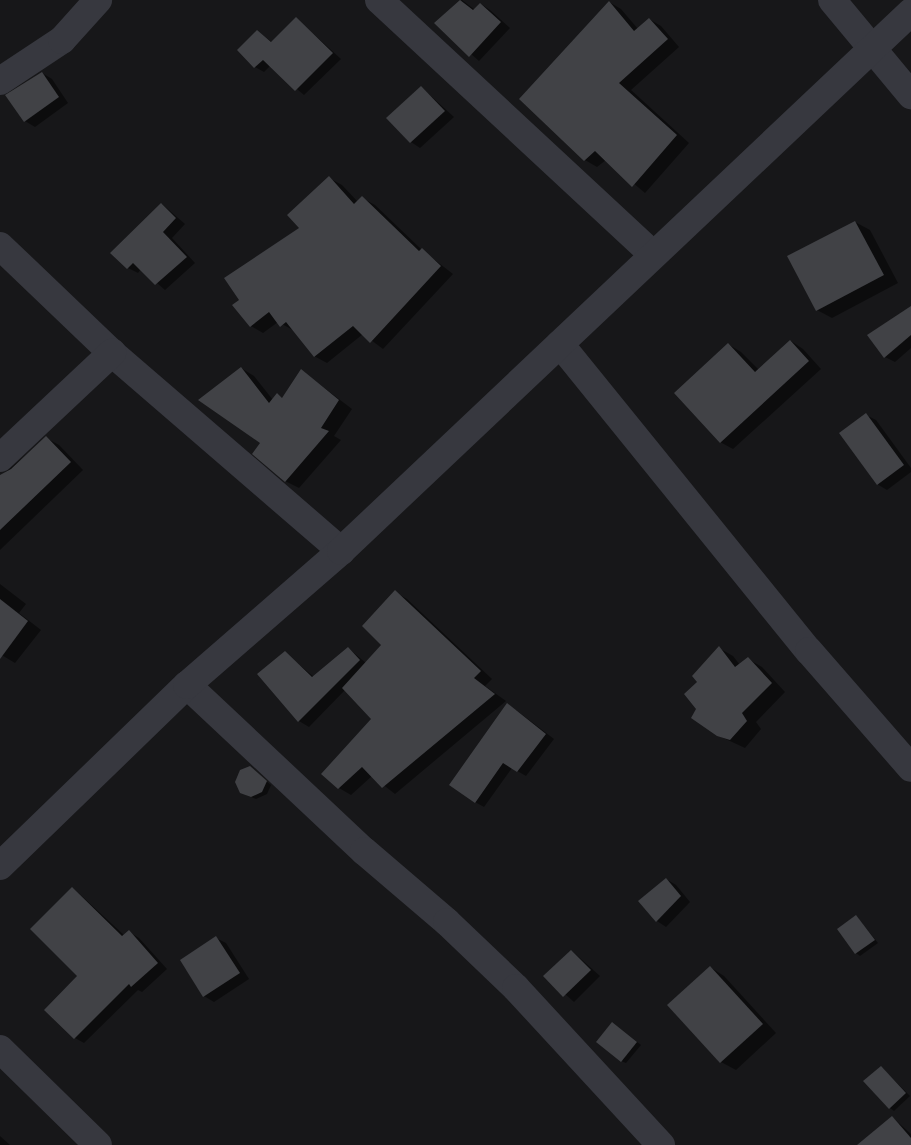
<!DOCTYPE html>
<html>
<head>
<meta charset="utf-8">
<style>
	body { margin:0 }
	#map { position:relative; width:911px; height:1145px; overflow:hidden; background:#171719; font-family:"PT Sans",sans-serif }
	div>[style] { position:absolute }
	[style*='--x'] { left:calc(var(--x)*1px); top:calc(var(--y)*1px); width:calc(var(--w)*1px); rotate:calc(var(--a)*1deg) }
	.shadow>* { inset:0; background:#0007 }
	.building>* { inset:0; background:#414246 }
	.minor>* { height:28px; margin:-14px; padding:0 14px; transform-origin:14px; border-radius:14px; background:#37383f }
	span { translate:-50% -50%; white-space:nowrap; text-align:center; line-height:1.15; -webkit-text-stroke:5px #121214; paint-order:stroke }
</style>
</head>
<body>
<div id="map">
	<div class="shadow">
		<i style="clip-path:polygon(462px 0,475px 10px,481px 4px,490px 10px,510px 28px,479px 61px,436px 23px)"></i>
		<i style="clip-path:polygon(609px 2px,621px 9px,638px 29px,649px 19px,661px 26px,679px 47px,631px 90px,689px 143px,645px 193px,606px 160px,597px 167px,585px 160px,521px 99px)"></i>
		<i style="clip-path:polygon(296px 18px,341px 59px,304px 95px,270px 66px,264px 72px,255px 67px,257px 31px,272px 42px)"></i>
		<i style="clip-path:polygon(42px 73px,52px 79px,68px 103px,35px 127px,25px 121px)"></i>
		<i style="clip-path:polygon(421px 87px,454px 117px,420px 148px,411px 142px)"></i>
		<i style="clip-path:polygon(329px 178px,342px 185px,358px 202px,362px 198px,375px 205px,422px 250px,453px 274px,383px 349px,363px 334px,327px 363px,314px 356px,295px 331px,278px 322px,263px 333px,251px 326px,241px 300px,301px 228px)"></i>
		<i style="clip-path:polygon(162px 204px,185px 224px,172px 238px,195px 263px,165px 290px,141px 269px,138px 273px,128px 268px)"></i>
		<i style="clip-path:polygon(855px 222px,870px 230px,898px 283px,832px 318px,817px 310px)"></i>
		<i style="clip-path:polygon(911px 308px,911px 348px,895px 362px,885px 357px)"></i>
		<i style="clip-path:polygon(791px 341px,803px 349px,821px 369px,733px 449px,720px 442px,728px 344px,741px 352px,759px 370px)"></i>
		<i style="clip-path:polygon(241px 368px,254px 376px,273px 400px,277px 395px,283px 399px,302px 371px,352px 409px,334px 436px,341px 440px,299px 488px,285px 481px,262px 443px)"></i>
		<i style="clip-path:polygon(866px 415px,876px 420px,911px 468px,911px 472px,887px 490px,877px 484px)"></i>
		<i style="clip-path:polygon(46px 438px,59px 445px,83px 470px,0 550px,0 477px)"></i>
		<i style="clip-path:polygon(0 584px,26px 604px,19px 613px,41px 630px,15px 663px,0 654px)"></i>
		<i style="clip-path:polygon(395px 592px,407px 599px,492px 679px,485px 686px,506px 701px,395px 794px,372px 776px,351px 795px,339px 788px,373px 719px,345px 690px,309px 727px,299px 721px,259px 675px,285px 653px,314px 677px,348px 648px,366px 663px,382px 644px)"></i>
		<i style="clip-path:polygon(719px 648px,733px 656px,740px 665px,748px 659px,762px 667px,785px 692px,756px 722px,761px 729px,745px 748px,717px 735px,697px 709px,698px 682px)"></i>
		<i style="clip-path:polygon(516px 710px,554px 739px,526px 776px,512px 768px,484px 807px,475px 802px)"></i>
		<i style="clip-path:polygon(250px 767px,271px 785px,267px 794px,256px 799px,246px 795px)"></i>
		<i style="clip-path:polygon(666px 879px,676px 885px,690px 902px,666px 927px,657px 921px)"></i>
		<i style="clip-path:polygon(73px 888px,125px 936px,129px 932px,139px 938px,167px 969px,142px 992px,138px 990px,84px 1043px,75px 1038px,78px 976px)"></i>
		<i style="clip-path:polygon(856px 916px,878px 943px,860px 956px,856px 953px)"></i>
		<i style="clip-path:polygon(216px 938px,226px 943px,249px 979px,214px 1002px,204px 996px)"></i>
		<i style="clip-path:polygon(572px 951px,600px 976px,574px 1002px,545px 976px)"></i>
		<i style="clip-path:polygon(710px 967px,724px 976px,776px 1033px,736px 1070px,721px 1062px)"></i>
		<i style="clip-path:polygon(613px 1023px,641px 1045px,626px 1063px,621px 1061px)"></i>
		<i style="clip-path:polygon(881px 1067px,910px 1096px,894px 1111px,890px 1108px)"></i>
		<i style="clip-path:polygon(892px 1117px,911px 1134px,911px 1145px,859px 1145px)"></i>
		<i style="clip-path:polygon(0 1136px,10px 1145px,0 1145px)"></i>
	</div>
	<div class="building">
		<i style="clip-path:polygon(460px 0,473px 10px,480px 3px,501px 22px,469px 57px,434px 23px)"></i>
		<i style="clip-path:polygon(609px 1px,634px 31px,649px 18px,668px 39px,619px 83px,677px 135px,632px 187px,595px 151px,584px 161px,519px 99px)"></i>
		<i style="clip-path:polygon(296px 17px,333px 53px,295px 91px,263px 60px,254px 68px,237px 50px,257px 30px,271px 42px)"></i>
		<i style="clip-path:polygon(42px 72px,59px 97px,24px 122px,5px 95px)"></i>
		<i style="clip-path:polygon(421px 86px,445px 111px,410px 143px,386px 118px)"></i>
		<i style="clip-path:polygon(329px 176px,354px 204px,362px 196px,419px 251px,422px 248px,441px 266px,370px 343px,353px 326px,314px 357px,286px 322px,280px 327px,269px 312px,250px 327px,232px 305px,239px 300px,224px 278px,299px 228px,287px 215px)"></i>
		<i style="clip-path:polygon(161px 203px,176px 218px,163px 232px,187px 257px,155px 285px,133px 263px,127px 269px,110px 253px)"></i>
		<i style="clip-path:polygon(855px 221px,884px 275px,816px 311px,787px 256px)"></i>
		<i style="clip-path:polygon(911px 306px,911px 335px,884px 358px,867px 335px)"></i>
		<i style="clip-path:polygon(790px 340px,809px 361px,720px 443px,674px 393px,728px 343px,755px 372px)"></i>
		<i style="clip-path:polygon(241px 367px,269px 403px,277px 393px,282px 398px,301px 369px,339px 400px,321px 428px,329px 431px,285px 482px,252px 454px,260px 443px,198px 400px)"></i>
		<i style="clip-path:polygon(866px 413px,904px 465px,877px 485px,839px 433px)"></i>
		<i style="clip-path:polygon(46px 436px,71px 462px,0 530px,0 475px,11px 469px)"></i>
		<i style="clip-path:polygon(395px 590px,481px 671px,474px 678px,495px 694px,382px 788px,362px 767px,338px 789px,321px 774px,371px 719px,342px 688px,381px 645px,362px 626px)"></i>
		<i style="clip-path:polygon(0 599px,28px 621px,0 659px)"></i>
		<i style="clip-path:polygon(719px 646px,735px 667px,748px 657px,772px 683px,742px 713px,747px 721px,730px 740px,717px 736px,691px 718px,696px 709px,684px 694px,697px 682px,692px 676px)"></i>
		<i style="clip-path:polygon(348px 647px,360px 660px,298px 722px,257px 674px,285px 651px,312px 677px)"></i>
		<i style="clip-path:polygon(507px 703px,546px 734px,517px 772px,503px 763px,475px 803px,449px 785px)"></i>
		<i style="clip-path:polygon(250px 766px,267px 781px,262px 792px,251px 797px,240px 793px,235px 782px,240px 770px)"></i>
		<i style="clip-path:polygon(666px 878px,681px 896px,656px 922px,638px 901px)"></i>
		<i style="clip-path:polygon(72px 887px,122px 936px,129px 930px,158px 963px,131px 987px,129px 984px,74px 1039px,44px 1010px,77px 976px,30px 929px)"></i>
		<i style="clip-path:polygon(856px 915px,875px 940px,855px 954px,837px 929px)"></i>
		<i style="clip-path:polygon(216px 936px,240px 973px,203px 997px,180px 960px)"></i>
		<i style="clip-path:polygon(571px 950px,591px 970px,563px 997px,543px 976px)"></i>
		<i style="clip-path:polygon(710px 966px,763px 1024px,720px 1063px,667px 1005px)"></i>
		<i style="clip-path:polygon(612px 1022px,637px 1042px,621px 1062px,596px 1042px)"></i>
		<i style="clip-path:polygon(881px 1066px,906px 1093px,889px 1109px,863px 1081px)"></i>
		<i style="clip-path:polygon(892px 1116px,911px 1138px,911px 1145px,857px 1145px)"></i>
	</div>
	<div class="minor">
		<i style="--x:379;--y:0;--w:374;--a:42.9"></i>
		<i style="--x:832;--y:0;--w:124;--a:50.3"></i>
		<i style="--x:0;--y:81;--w:74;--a:-33.5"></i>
		<i style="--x:62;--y:40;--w:54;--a:-48"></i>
		<i style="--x:0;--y:246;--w:155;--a:43.7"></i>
		<i style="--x:112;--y:353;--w:303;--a:40.8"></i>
		<i style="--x:560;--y:344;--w:395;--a:51"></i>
		<i style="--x:809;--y:651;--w:155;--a:48.9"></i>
		<i style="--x:0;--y:458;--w:154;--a:-43.2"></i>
		<i style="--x:187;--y:685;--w:243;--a:43.2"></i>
		<i style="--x:364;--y:851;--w:109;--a:40.5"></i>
		<i style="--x:447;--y:922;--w:95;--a:43.7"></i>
		<i style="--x:516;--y:988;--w:214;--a:47.3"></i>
		<i style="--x:0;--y:866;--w:260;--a:-44.1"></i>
		<i style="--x:187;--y:685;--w:204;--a:-41"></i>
		<i style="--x:341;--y:551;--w:784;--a:-43.4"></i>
		<i style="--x:0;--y:1049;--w:137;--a:44.4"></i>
	</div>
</div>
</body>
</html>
